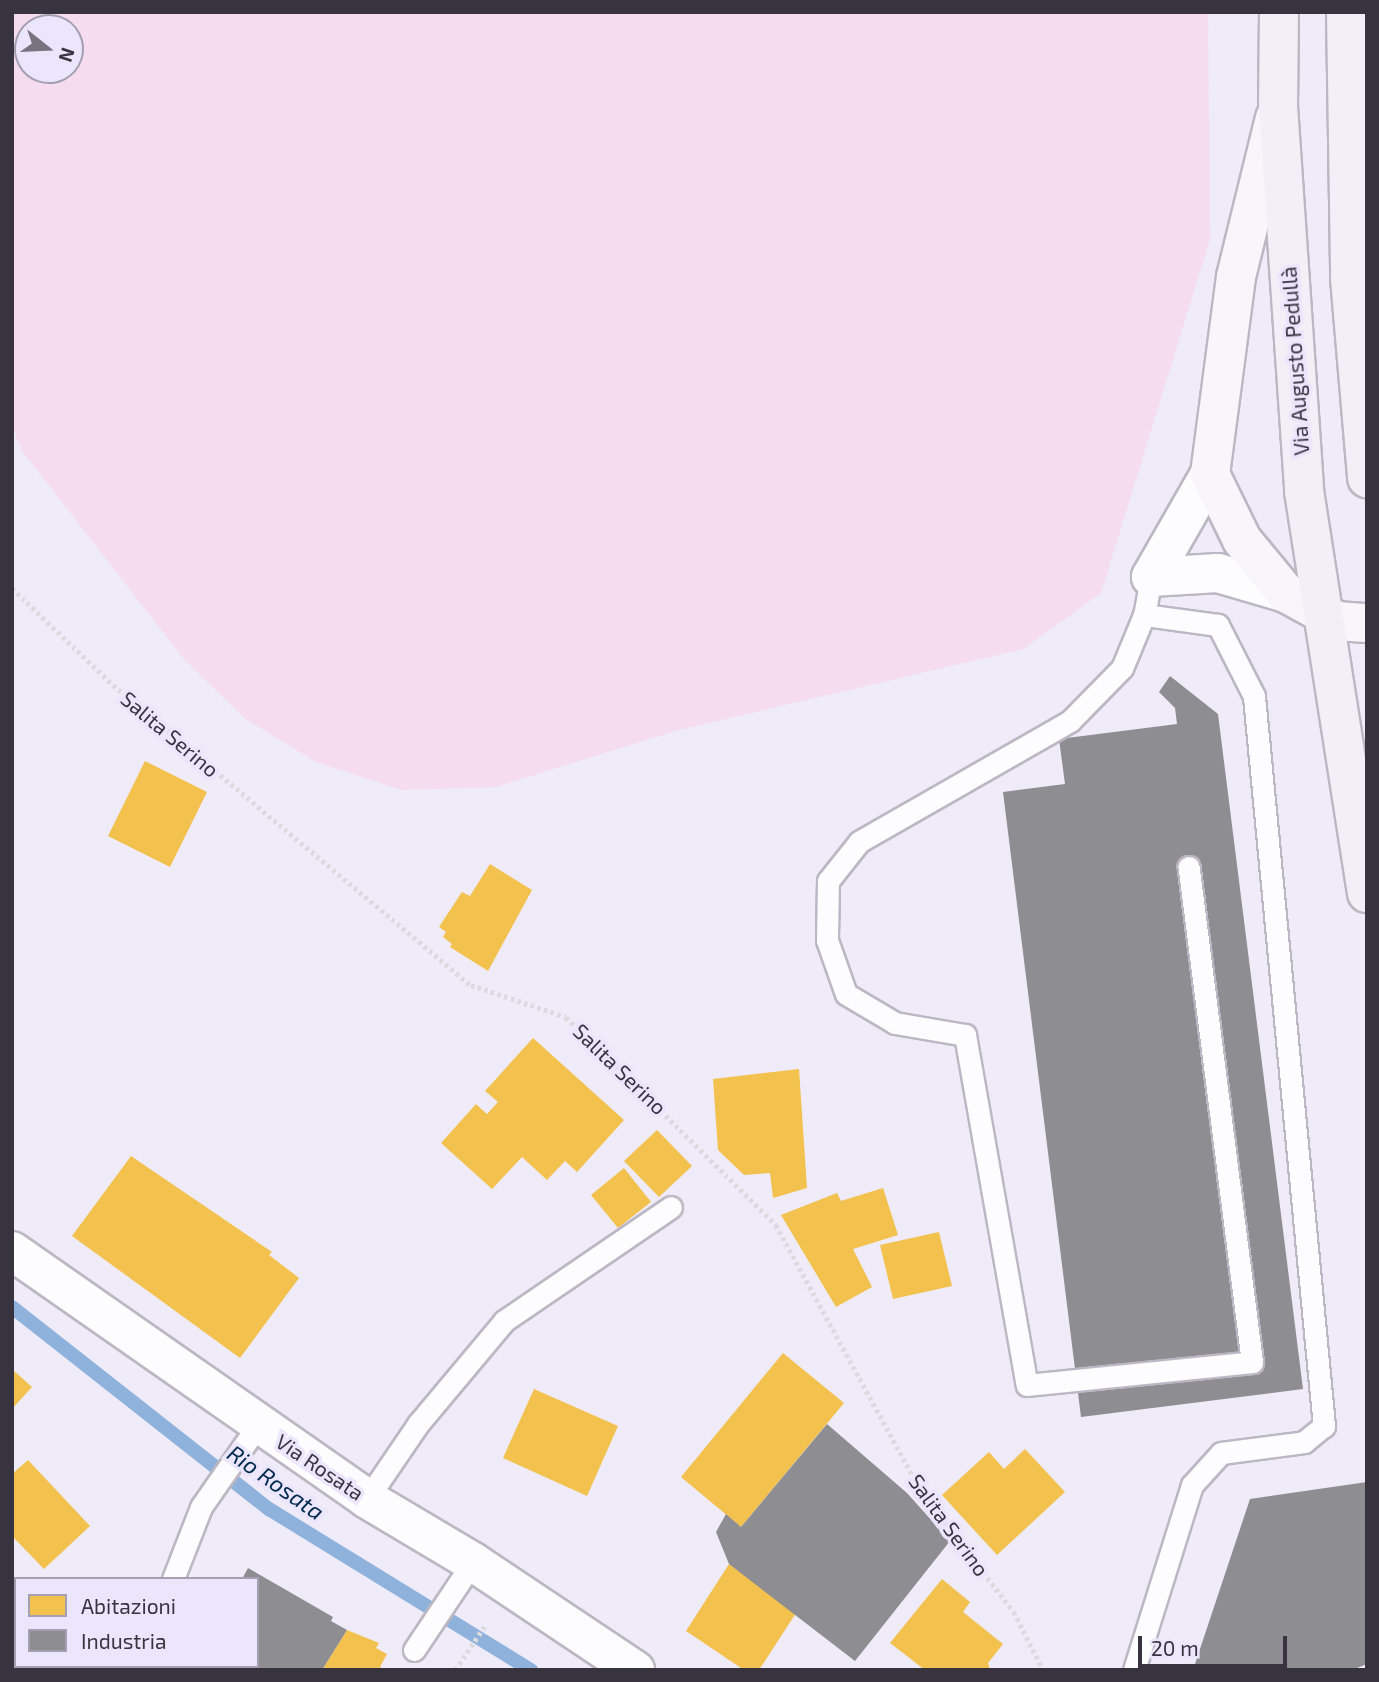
<!DOCTYPE html>
<html>
<head>
<meta charset="utf-8">
<style>
	body { margin:0 }
	#map { position:relative; width:1379px; height:1682px; overflow:hidden; background:#efebf8; font-family:"Exo 2",sans-serif }
	div>[style] { position:absolute }
	[style*='--x'] { left:calc(var(--x)*1px); top:calc(var(--y)*1px); width:calc(var(--w)*1px); rotate:calc(var(--a)*1deg) }
	.green>* { inset:0; background:#f5dcee }
	.homes>* { inset:0; background:#f2c14e }
	.industry>* { inset:0; background:#8d8d92 }
	.stream>* { height:14px; margin:-7px; padding:0 7px; transform-origin:7px; border-radius:7px; background:#8eb2db }
	.path>* { height:4.5px; margin-top:-2.25px; transform-origin:0; background:repeating-linear-gradient(90deg,#dbdade 0 3.5px,transparent 0 7px) }
	.roads { filter:drop-shadow(2px 0 #bbb7c3) drop-shadow(-2px 0 #bbb7c3) drop-shadow(0 2px #bbb7c3) drop-shadow(0 -2px #bbb7c3) }
	.lane>* { height:21px; margin:-10.5px; padding:0 10.5px; transform-origin:10.5px; border-radius:10.5px; background:#fdfcfe }
	.street>* { height:38px; margin:-19px; padding:0 19px; transform-origin:19px; border-radius:19px; background:#fdfcfe }
	.secondary>* { height:38px; margin:-19px; padding:0 19px; transform-origin:19px; border-radius:19px; background:#f8f6fa }
	.primary>* { height:38px; margin:-19px; padding:0 19px; transform-origin:19px; border-radius:19px; background:#f4eff6 }
	span { translate:-50% -50%; white-space:nowrap; text-align:center; line-height:1.15; -webkit-text-stroke:7px #ece6fd; paint-order:stroke }
	.street-label { font-size:21px; color:#37343f }
	.water-label { font-size:23px; color:#042b4e; font-style:italic }
	.frame { position:absolute; inset:0; border:14px solid #37343f; pointer-events:none }
	.legend { position:absolute; left:14px; top:1577px; width:245px; height:91px; box-sizing:border-box; background:#ece6fd; border:2px solid #a49fb1; margin:0; padding:9px 12px; list-style:none; font-size:21px; color:#37343f }
	.legend li { display:flex; align-items:center; gap:14px; height:35px }
	.legend b { width:35px; border:2px solid #a49fb1 }
	.north { position:absolute; left:14px; top:14px; width:70px; height:70px; box-sizing:border-box; background:#ece6fd; border:2px solid #a49fb1; border-radius:50%; rotate:108deg; font-size:19px; font-weight:700; line-height:28px; text-align:center; color:#37343f }
	.north::after { content:''; display:block; margin:auto; width:24px; height:32px; background:#777480; clip-path:polygon(50% 0,100% 100%,50% 72%,0 100%) }
	.scale { position:absolute; left:1138px; top:1636px; width:149px; height:32px; box-sizing:border-box; border:4px solid #37343f; border-top:0; padding-left:9px; font-size:21px; line-height:24px; white-space:nowrap; color:#37343f; -webkit-text-stroke:5px #ece6fd; paint-order:stroke }
</style>
</head>
<body>
<div id="map">
	<div class="green">
		<i style="clip-path:polygon(evenodd,12px 12px,1208px 12px,1210px 239px,1101px 593px,1023px 649px,675px 731px,496px 787px,402px 790px,316px 762px,244px 718px,183px 658px,23px 452px,12px 427px,12px 12px,28px 28px,70px 28px,70px 70px,28px 70px,28px 28px)"></i>
	</div>
	<div class="homes">
		<i style="clip-path:polygon(145px 761px,207px 792px,170px 867px,108px 836px)"></i>
		<i style="clip-path:polygon(490px 864px,532px 890px,488px 971px,450px 947px,452px 944px,443px 937px,446px 932px,439px 927px,462px 892px,470px 896px)"></i>
		<i style="clip-path:polygon(533px 1038px,624px 1120px,577px 1172px,565px 1161px,547px 1180px,522px 1157px,492px 1189px,441px 1143px,476px 1104px,487px 1114px,498px 1102px,485px 1091px)"></i>
		<i style="clip-path:polygon(799px 1069px,807px 1188px,773px 1198px,770px 1173px,744px 1175px,718px 1150px,713px 1079px)"></i>
		<i style="clip-path:polygon(657px 1130px,692px 1166px,659px 1197px,624px 1161px)"></i>
		<i style="clip-path:polygon(131px 1156px,272px 1252px,269px 1255px,299px 1278px,240px 1358px,72px 1236px)"></i>
		<i style="clip-path:polygon(624px 1168px,651px 1202px,618px 1228px,591px 1195px)"></i>
		<i style="clip-path:polygon(883px 1188px,898px 1235px,853px 1249px,872px 1287px,836px 1307px,781px 1215px,837px 1193px,841px 1201px)"></i>
		<i style="clip-path:polygon(939px 1232px,952px 1286px,893px 1299px,880px 1245px)"></i>
		<i style="clip-path:polygon(783px 1353px,844px 1403px,741px 1527px,681px 1477px)"></i>
		<i style="clip-path:polygon(12px 1369px,32px 1387px,12px 1409px)"></i>
		<i style="clip-path:polygon(534px 1389px,618px 1426px,587px 1496px,503px 1458px)"></i>
		<i style="clip-path:polygon(1025px 1449px,1065px 1492px,997px 1555px,942px 1495px,989px 1452px,1004px 1469px)"></i>
		<i style="clip-path:polygon(28px 1460px,90px 1526px,44px 1569px,12px 1536px,12px 1474px)"></i>
		<i style="clip-path:polygon(729px 1564px,796px 1613px,759px 1670px,744px 1670px,686px 1631px)"></i>
		<i style="clip-path:polygon(942px 1579px,970px 1602px,963px 1612px,1003px 1644px,988px 1663px,990px 1670px,925px 1670px,890px 1643px)"></i>
		<i style="clip-path:polygon(347px 1630px,379px 1643px,376px 1648px,387px 1654px,380px 1667px,384px 1670px,322px 1670px)"></i>
	</div>
	<div class="industry">
		<i style="clip-path:polygon(1170px 676px,1218px 714px,1303px 1389px,1081px 1417px,1003px 792px,1065px 784px,1059px 739px,1177px 724px,1175px 708px,1159px 692px)"></i>
		<i style="clip-path:polygon(827px 1424px,907px 1493px,950px 1541px,855px 1661px,729px 1564px,716px 1532px,726px 1514px,741px 1527px)"></i>
		<i style="clip-path:polygon(1367px 1482px,1367px 1664px,1352px 1670px,1193px 1670px,1250px 1499px)"></i>
		<i style="clip-path:polygon(248px 1568px,333px 1617px,331px 1621px,347px 1630px,322px 1670px,185px 1670px,257px 1666px,257px 1579px,242px 1579px)"></i>
	</div>
	<div class="stream">
		<i style="--x:12;--y:1307;--w:327;--a:38.2"></i>
		<i style="--x:269;--y:1509;--w:308;--a:31.6"></i>
	</div>
	<div class="path">
		<i style="--x:12;--y:588;--w:140;--a:43.8"></i>
		<i style="--x:113;--y:685;--w:467;--a:40"></i>
		<i style="--x:471;--y:985;--w:100;--a:18.6"></i>
		<i style="--x:566;--y:1017;--w:296;--a:44.7"></i>
		<i style="--x:776;--y:1225;--w:307;--a:61.4"></i>
		<i style="--x:923;--y:1495;--w:148;--a:52.1"></i>
		<i style="--x:1014;--y:1612;--w:65;--a:63.4"></i>
		<i style="--x:455;--y:1670;--w:55;--a:-56"></i>
	</div>
	<div class="roads">
		<div class="lane">
			<i style="--x:1151;--y:577;--w:39;--a:100"></i>
			<i style="--x:1144;--y:615;--w:57;--a:112.5"></i>
			<i style="--x:1122;--y:668;--w:74;--a:134.5"></i>
			<i style="--x:1070;--y:721;--w:243;--a:150.2"></i>
			<i style="--x:859;--y:842;--w:50;--a:128.5"></i>
			<i style="--x:828;--y:881;--w:59;--a:91"></i>
			<i style="--x:827;--y:940;--w:57;--a:70.6"></i>
			<i style="--x:846;--y:994;--w:57;--a:30.6"></i>
			<i style="--x:895;--y:1023;--w:71;--a:9.7"></i>
			<i style="--x:965;--y:1035;--w:355;--a:80"></i>
			<i style="--x:1027;--y:1385;--w:226;--a:-5.8"></i>
			<i style="--x:1252;--y:1362;--w:499;--a:-97.3"></i>
			<i style="--x:367;--y:1499;--w:91;--a:-55.8"></i>
			<i style="--x:418;--y:1424;--w:134;--a:-50.1"></i>
			<i style="--x:504;--y:1321;--w:202;--a:-34.3"></i>
			<i style="--x:173;--y:1579;--w:77;--a:-68.7"></i>
			<i style="--x:201;--y:1507;--w:100;--a:-55.2"></i>
			<i style="--x:414;--y:1650;--w:106;--a:-56.2"></i>
			<i style="--x:137;--y:1670;--w:4;--a:-63"></i>
			<i style="--x:1134;--y:1670;--w:194;--a:-72.6"></i>
			<i style="--x:1192;--y:1485;--w:43;--a:-47.8"></i>
			<i style="--x:1221;--y:1453;--w:84;--a:-7.5"></i>
			<i style="--x:1304;--y:1442;--w:26;--a:-39"></i>
			<i style="--x:1324;--y:1426;--w:733;--a:-95.48"></i>
			<i style="--x:1254;--y:696;--w:80;--a:-116.9"></i>
			<i style="--x:1218;--y:625;--w:75;--a:-172.3"></i>
		</div>
		<div class="street">
			<i style="--x:1151;--y:577;--w:67;--a:-3.4"></i>
			<i style="--x:1218;--y:573;--w:71;--a:16.4"></i>
			<i style="--x:1151;--y:577;--w:119;--a:-60.2"></i>
			<i style="--x:12;--y:1251;--w:433;--a:34.9"></i>
			<i style="--x:367;--y:1499;--w:123;--a:30.7"></i>
			<i style="--x:473;--y:1562;--w:195;--a:33.7"></i>
		</div>
		<div class="secondary">
			<i style="--x:1275;--y:118;--w:164;--a:103.8"></i>
			<i style="--x:1236;--y:277;--w:199;--a:97.5"></i>
			<i style="--x:1210;--y:474;--w:73;--a:64.1"></i>
			<i style="--x:1242;--y:540;--w:69;--a:50.3"></i>
			<i style="--x:1286;--y:593;--w:58;--a:28.8"></i>
			<i style="--x:1337;--y:621;--w:30;--a:4"></i>
		</div>
		<div class="primary">
			<i style="--x:1279;--y:12;--w:94;--a:90.6"></i>
			<i style="--x:1278;--y:106;--w:386;--a:86.1"></i>
			<i style="--x:1304;--y:491;--w:407;--a:81.1"></i>
			<i style="--x:1346;--y:12;--w:266;--a:89.1"></i>
			<i style="--x:1350;--y:278;--w:201;--a:85.1"></i>
		</div>
	</div>
	<div class="street-label">
		<span style="left:1295px;top:361px;rotate:-94deg">Via Augusto Pedullà</span>
		<span style="left:170px;top:734px;rotate:40deg">Salita Serino</span>
		<span style="left:620px;top:1069px;rotate:44deg">Salita Serino</span>
		<span style="left:320px;top:1467px;rotate:34deg">Via Rosata</span>
		<span style="left:949px;top:1525px;rotate:54deg">Salita Serino</span>
	</div>
	<div class="water-label">
		<span style="left:276px;top:1482px;rotate:35deg">Rio Rosata</span>
	</div>
	<div class="frame"></div>
	<ul class="legend">
	<li><b style="height:19px;background:#f2c14e"></b>Abitazioni</li>
	<li><b style="height:19px;background:#8d8d92"></b>Industria</li>
	</ul>
	<div class="north">N</div>
	<div class="scale">20 m</div>
</div>
</body>
</html>
